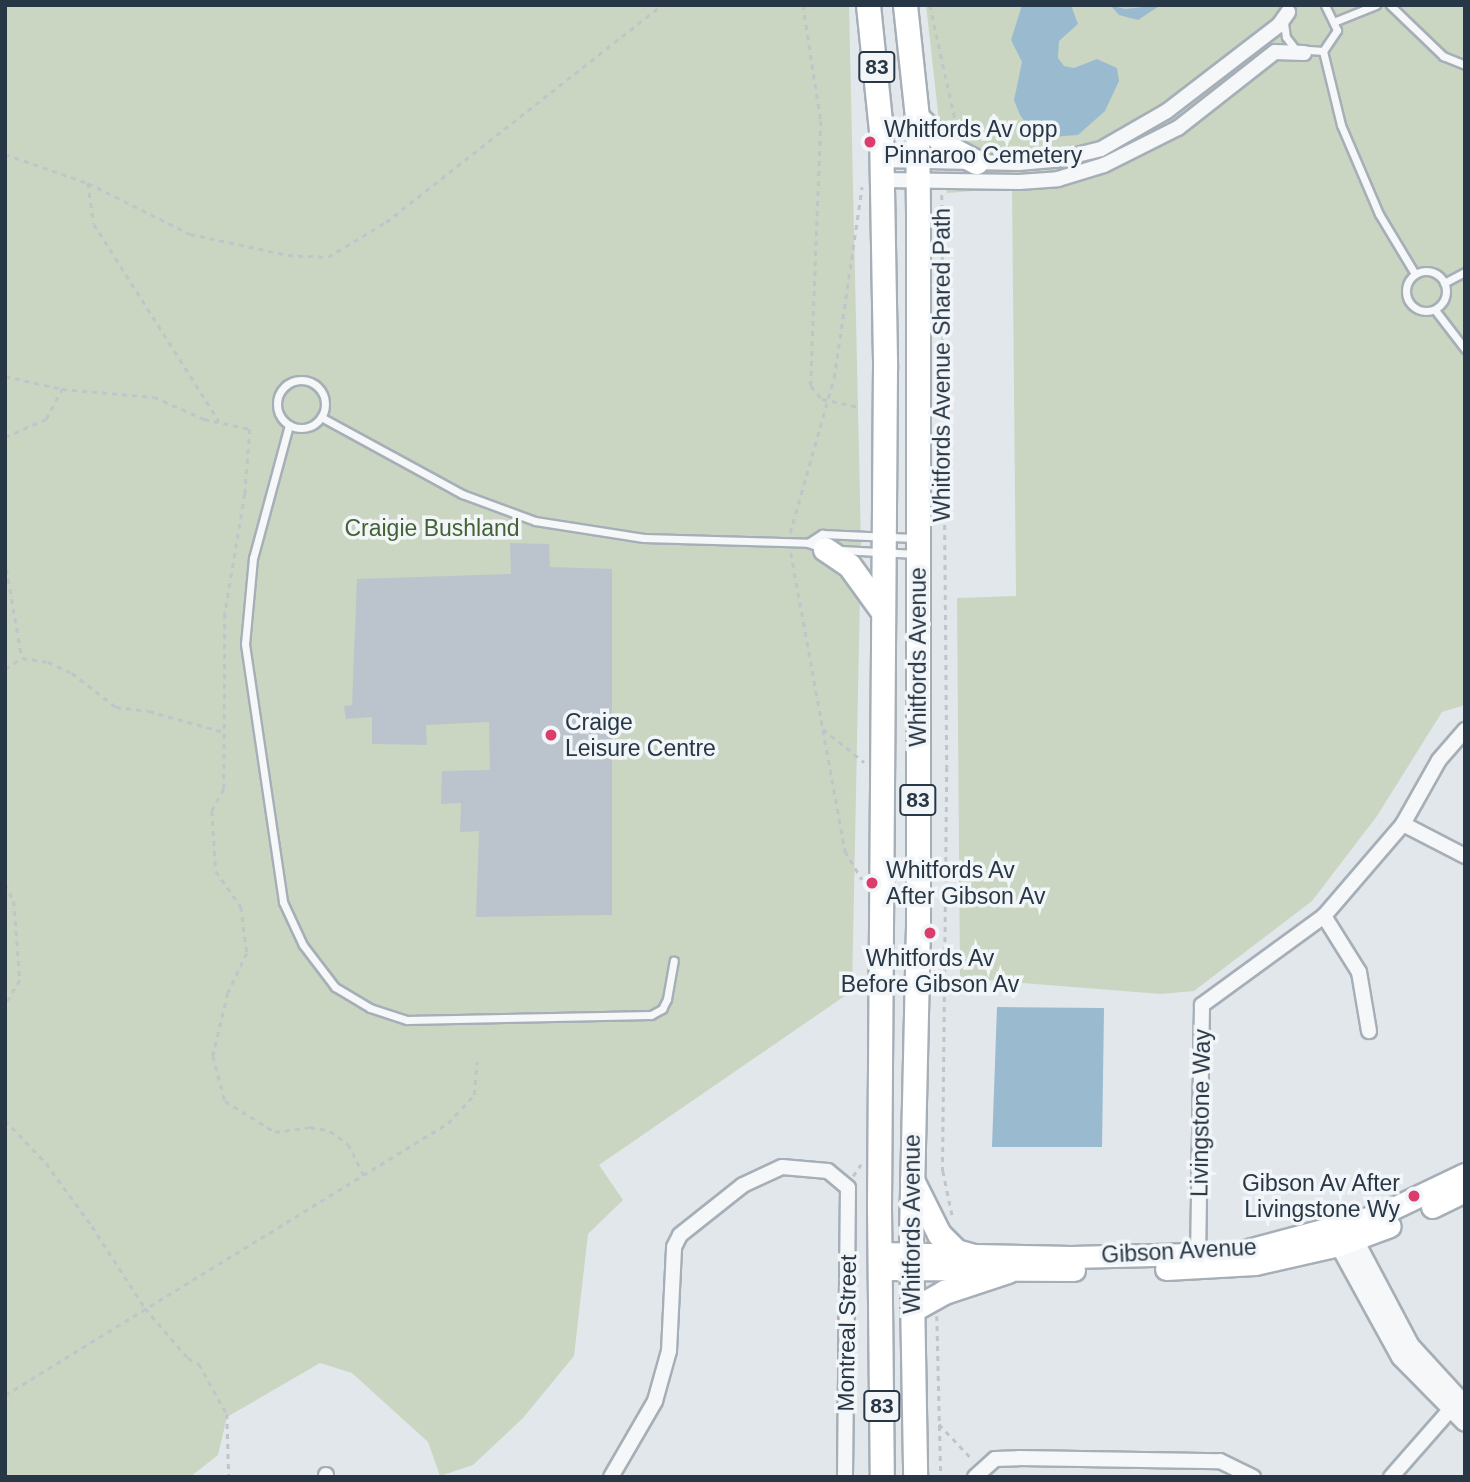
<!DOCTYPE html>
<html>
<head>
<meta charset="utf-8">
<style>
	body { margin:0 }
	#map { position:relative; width:1470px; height:1482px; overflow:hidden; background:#e2e7ec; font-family:Helvetica,sans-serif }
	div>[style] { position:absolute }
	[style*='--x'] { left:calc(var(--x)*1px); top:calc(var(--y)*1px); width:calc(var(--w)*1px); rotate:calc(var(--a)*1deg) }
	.green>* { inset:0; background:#cad6c2 }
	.water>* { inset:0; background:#9abbcf }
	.building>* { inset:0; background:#bbc4cc }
	.path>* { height:2.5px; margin-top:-1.25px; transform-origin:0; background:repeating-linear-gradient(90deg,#c0c5ca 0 5px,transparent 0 10px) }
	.roads { filter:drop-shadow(2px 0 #a6afb7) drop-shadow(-2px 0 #a6afb7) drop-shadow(0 2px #a6afb7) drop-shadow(0 -2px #a6afb7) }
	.service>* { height:7px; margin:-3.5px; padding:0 3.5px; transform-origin:3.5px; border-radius:3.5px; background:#f5f7f9 }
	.service>.ring { margin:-3.5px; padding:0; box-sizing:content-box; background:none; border:7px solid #f5f7f9; border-radius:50% }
	.minor>* { height:14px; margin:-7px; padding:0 7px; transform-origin:7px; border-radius:7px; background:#f5f7f9 }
	.tertiary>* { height:18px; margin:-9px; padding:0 9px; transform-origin:9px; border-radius:9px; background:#f5f7f9 }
	.secondary>* { height:21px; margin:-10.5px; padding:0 10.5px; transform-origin:10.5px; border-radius:10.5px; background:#fff }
	.primary>* { height:23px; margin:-11.5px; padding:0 11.5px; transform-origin:11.5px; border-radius:11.5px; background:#fff }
	.dots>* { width:19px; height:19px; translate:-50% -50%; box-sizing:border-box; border:4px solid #f2f6f9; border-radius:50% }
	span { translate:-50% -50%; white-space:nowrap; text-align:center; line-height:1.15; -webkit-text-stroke:7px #f2f6f9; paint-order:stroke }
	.shield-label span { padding:2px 5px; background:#f2f6f9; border:2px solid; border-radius:5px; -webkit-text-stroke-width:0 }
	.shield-label { font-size:21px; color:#283746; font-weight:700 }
	.poi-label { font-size:23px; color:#283746 }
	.left { translate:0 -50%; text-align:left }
	.right { translate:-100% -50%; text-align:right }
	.street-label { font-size:23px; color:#283746 }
	.park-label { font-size:23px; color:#436334 }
	.frame { position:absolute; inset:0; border:7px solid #283746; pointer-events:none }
</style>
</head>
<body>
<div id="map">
	<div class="green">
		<i style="clip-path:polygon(5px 5px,849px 5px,861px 544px,852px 991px,599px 1165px,623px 1200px,588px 1234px,574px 1356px,523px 1418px,473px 1465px,440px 1476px,428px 1442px,352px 1373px,320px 1363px,227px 1417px,218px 1455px,190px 1477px,5px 1477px)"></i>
		<i style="clip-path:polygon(926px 5px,1465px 5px,1465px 705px,1442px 712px,1377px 816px,1312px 901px,1194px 991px,1161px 994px,960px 978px,957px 598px,1016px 596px,1012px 188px,947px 193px)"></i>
	</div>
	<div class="water">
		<i style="clip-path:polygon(1022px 5px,1071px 5px,1078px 24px,1059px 41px,1058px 58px,1064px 66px,1074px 68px,1097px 59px,1117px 68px,1119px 81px,1105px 111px,1078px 135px,1051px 137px,1028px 126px,1020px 115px,1014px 100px,1022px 62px,1011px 40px)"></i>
		<i style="clip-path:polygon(1110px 5px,1125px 9px,1161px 5px,1138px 20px,1119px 15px)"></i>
		<i style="clip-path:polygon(997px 1007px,1104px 1008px,1102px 1147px,992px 1147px)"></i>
	</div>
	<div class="building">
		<i style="clip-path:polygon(510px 543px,549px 544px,550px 567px,612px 569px,612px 915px,476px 917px,479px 831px,460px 832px,461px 803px,441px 804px,442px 771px,490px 770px,489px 722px,426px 725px,427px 745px,372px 744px,372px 717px,346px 719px,344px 706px,352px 705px,357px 579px,511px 574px)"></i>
	</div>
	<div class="path">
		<i style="--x:803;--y:5;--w:117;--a:81.2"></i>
		<i style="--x:821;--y:121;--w:265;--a:92.2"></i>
		<i style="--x:811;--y:386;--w:17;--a:50"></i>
		<i style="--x:822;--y:399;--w:38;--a:12"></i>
		<i style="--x:930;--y:5;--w:130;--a:77.6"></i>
		<i style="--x:5;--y:154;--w:88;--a:19.3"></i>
		<i style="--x:88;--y:183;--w:114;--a:26.6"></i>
		<i style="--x:190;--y:234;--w:100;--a:12.1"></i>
		<i style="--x:288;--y:255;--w:40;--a:2.9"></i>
		<i style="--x:328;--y:257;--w:68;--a:-31.1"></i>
		<i style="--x:386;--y:222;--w:351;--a:-38.2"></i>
		<i style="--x:88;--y:183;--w:41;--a:81.7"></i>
		<i style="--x:94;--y:224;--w:233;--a:57.6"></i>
		<i style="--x:942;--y:195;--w:572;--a:89.5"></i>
		<i style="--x:947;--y:767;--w:404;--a:90.6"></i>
		<i style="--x:943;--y:1171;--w:49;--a:78.2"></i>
		<i style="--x:5;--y:376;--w:58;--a:12.8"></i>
		<i style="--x:62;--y:389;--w:92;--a:5"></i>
		<i style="--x:154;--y:397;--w:55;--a:23.7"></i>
		<i style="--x:204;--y:419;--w:47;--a:12.3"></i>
		<i style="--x:250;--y:429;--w:65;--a:94.4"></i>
		<i style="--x:245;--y:494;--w:122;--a:99.5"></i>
		<i style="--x:225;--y:614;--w:175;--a:90.3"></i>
		<i style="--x:224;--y:789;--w:25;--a:119"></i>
		<i style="--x:212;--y:811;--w:60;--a:86.2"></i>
		<i style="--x:216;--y:871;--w:44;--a:55.2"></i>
		<i style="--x:241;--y:907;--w:46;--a:82.6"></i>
		<i style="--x:247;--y:953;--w:44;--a:115.4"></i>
		<i style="--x:228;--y:993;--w:65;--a:103.4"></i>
		<i style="--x:213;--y:1056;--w:47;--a:75.1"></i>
		<i style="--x:225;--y:1101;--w:59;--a:31.8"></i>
		<i style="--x:275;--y:1132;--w:35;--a:-8"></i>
		<i style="--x:310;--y:1127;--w:20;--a:11"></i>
		<i style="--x:330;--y:1131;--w:22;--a:36"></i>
		<i style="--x:348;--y:1144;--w:36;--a:63"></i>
		<i style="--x:5;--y:437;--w:45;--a:-23.7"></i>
		<i style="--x:46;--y:419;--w:34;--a:-62"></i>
		<i style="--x:790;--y:533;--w:161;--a:-74.2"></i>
		<i style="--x:834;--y:378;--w:193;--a:-81.7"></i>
		<i style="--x:791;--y:553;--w:303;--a:79.7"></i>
		<i style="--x:845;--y:851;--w:33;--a:59"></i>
		<i style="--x:5;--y:559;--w:100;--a:80.3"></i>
		<i style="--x:5;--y:669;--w:20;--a:-33"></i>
		<i style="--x:22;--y:658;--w:26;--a:9"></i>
		<i style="--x:48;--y:662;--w:26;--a:25"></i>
		<i style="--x:72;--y:673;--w:56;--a:37.7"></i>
		<i style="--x:116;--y:707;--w:33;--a:7"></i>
		<i style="--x:149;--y:711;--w:78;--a:15.6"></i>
		<i style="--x:823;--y:729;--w:53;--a:38.8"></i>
		<i style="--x:5;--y:884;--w:19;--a:62"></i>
		<i style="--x:14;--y:901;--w:79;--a:85.7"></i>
		<i style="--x:20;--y:980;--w:30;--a:120"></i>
		<i style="--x:5;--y:1120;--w:59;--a:46.4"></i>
		<i style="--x:46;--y:1163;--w:78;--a:53.9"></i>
		<i style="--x:92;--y:1226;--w:98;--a:57.1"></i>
		<i style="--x:145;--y:1308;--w:66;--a:49.3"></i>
		<i style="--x:188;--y:1358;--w:13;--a:29"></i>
		<i style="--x:199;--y:1364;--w:57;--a:60.8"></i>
		<i style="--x:227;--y:1414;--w:63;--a:88.2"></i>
		<i style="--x:853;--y:1176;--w:14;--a:-56"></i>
		<i style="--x:937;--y:1316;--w:161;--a:88.6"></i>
		<i style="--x:5;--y:1395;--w:520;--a:-31.55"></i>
		<i style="--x:448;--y:1123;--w:38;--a:-47"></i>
		<i style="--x:474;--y:1095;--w:33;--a:-85"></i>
		<i style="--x:939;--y:1424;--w:50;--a:46.6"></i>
	</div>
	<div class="roads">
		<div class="service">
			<i style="--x:1390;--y:5;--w:74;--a:43.9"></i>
			<i style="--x:1443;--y:56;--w:24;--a:22"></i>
			<i style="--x:1336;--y:21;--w:43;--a:-21.8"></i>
			<i style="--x:1284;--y:23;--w:14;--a:82"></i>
			<i style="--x:1286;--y:37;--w:15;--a:53"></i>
			<i style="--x:1295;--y:49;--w:28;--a:4"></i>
			<i style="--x:1323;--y:51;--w:25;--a:-56"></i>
			<i style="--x:1337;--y:30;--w:28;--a:-116"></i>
			<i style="--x:1323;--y:51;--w:76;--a:76.3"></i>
			<i style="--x:1341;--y:125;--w:97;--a:66.9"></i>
			<i style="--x:1379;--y:214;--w:70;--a:59"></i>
			<i class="ring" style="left:1406px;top:271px;width:33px;height:33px"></i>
			<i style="--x:1444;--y:283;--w:24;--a:-28"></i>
			<i style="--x:1435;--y:310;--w:49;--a:52.4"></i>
			<i class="ring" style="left:277px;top:380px;width:41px;height:41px"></i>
			<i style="--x:321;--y:417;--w:161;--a:28.6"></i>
			<i style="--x:462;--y:494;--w:78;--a:20.3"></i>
			<i style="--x:535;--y:521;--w:110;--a:8.9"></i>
			<i style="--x:644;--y:538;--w:164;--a:1.7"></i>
			<i style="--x:808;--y:543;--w:15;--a:20"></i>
			<i style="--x:289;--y:425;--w:138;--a:105.1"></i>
			<i style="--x:253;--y:558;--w:86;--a:95.3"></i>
			<i style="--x:245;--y:644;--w:261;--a:81.6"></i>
			<i style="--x:283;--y:902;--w:47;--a:65.1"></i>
			<i style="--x:303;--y:945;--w:53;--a:52.7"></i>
			<i style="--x:335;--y:987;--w:41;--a:31"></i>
			<i style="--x:370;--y:1008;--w:39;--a:18"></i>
			<i style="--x:407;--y:1020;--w:244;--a:-1.2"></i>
			<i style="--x:651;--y:1015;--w:13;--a:-29"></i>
			<i style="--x:662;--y:1009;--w:11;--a:-63"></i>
			<i style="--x:667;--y:999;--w:39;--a:-80"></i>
			<i style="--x:808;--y:543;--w:17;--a:-33"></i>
			<i style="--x:822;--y:534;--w:92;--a:2.5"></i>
			<i style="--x:841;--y:550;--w:75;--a:3.1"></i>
		</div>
		<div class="minor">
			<i style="--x:882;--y:160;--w:136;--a:1.3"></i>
			<i style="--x:1018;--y:163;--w:38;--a:-5"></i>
			<i style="--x:1056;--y:160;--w:46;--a:-13.7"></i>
			<i style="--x:1101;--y:149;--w:76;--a:-29.9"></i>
			<i style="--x:1167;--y:111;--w:141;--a:-37.5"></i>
			<i style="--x:1279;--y:25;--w:16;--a:-55"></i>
			<i style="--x:883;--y:180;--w:136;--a:0.8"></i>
			<i style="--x:1019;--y:182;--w:39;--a:-4"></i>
			<i style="--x:1058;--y:179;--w:48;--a:-16.9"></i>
			<i style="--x:1104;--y:165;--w:83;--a:-26.6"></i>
			<i style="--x:1178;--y:128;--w:123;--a:-38.1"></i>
			<i style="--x:1275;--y:52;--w:29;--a:2"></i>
			<i style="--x:1403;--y:824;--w:73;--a:-60.6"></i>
			<i style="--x:1439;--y:760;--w:40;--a:-49"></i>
			<i style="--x:1324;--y:916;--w:66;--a:58"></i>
			<i style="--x:1359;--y:972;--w:60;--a:80.4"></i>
			<i style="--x:1198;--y:1260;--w:255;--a:-89.1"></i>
			<i style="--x:1202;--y:1005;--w:151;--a:-36.1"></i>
			<i style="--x:1324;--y:916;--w:121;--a:-49.3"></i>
			<i style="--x:1403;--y:824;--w:70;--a:27.3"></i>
			<i style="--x:326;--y:1475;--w:2;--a:90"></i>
			<i style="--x:611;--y:1477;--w:88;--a:-59.9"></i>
			<i style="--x:655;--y:1401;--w:52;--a:-74.4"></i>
			<i style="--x:669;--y:1351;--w:104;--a:-87.2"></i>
			<i style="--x:674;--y:1247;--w:13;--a:-63"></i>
			<i style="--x:680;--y:1235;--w:80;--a:-38.4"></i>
			<i style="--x:743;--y:1185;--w:43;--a:-24.8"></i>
			<i style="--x:782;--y:1167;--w:46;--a:5"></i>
			<i style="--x:828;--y:1171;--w:26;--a:40"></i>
			<i style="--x:848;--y:1188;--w:289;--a:90.6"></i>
			<i style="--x:975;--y:1477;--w:27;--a:-42"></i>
			<i style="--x:995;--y:1459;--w:24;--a:-2"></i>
			<i style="--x:1019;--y:1458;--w:201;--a:0.9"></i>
			<i style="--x:1220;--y:1461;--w:37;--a:26"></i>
			<i style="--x:1391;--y:1477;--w:100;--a:-48.7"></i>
		</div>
		<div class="tertiary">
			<i style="--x:1348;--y:1229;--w:132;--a:62.1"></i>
			<i style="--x:1410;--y:1346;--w:81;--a:47.5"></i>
			<i style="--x:1334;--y:1235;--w:139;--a:61.2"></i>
			<i style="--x:1401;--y:1357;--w:91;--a:45.4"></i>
		</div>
		<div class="secondary">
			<i style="--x:1432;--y:1207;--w:37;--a:-26"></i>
			<i style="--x:880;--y:1253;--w:191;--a:1.2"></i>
			<i style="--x:1071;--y:1257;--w:166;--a:-1.4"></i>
			<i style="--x:1237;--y:1253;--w:147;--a:-15"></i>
			<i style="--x:1379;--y:1215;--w:95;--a:-25.5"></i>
			<i style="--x:880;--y:1269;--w:194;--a:0.3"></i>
			<i style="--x:1166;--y:1269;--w:89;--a:-3.2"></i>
			<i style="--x:1255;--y:1264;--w:86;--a:-12.7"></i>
			<i style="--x:1339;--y:1245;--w:54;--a:-20.4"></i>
		</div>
		<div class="primary">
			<i style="--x:868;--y:5;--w:126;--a:84.1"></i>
			<i style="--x:881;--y:130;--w:238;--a:89"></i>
			<i style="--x:885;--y:368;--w:839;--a:90.41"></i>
			<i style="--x:879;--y:1207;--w:270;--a:89.4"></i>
			<i style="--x:905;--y:5;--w:113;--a:83.9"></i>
			<i style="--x:917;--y:117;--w:94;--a:89.4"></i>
			<i style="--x:918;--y:211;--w:715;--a:90"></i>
			<i style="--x:918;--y:926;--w:311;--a:91.3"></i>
			<i style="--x:911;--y:1237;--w:240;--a:89"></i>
			<i style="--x:917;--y:117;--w:43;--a:44.1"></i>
			<i style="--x:948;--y:147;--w:32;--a:28"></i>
			<i style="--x:825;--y:549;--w:29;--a:34"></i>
			<i style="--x:849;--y:565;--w:58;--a:54.1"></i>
			<i style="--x:912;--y:1180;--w:60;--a:63.4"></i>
			<i style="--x:939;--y:1234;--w:24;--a:45"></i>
			<i style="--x:956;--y:1251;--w:15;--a:16"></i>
			<i style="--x:912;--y:1310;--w:37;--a:-29"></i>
			<i style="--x:944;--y:1292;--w:67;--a:-18.2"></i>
		</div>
	</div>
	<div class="dots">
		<i style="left:870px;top:142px;background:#dc3c6b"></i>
		<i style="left:551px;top:735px;background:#dc3c6b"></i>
		<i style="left:872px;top:883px;background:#dc3c6b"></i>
		<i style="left:930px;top:933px;background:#dc3c6b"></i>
		<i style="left:1414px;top:1196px;background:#dc3c6b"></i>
	</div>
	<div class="shield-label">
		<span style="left:877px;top:67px">83</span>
		<span style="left:918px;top:800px">83</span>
		<span style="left:882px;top:1406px">83</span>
	</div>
	<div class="poi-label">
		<span class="left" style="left:884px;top:142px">Whitfords Av opp<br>Pinnaroo Cemetery</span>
		<span class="left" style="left:565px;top:735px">Craige<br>Leisure Centre</span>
		<span class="left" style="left:886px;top:883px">Whitfords Av<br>After Gibson Av</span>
		<span style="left:930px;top:971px">Whitfords Av<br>Before Gibson Av</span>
		<span class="right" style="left:1400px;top:1196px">Gibson Av After<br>Livingstone Wy</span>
	</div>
	<div class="street-label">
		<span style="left:942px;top:365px;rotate:-90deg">Whitfords Avenue Shared Path</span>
		<span style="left:918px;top:657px;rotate:-90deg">Whitfords Avenue</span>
		<span style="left:1201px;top:1113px;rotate:-89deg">Livingstone Way</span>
		<span style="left:912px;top:1224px;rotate:-90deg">Whitfords Avenue</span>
		<span style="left:1179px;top:1251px;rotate:-3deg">Gibson Avenue</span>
		<span style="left:847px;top:1333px;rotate:-89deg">Montreal Street</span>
	</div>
	<div class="park-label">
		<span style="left:432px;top:528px">Craigie Bushland</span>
	</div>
	<div class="frame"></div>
</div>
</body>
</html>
